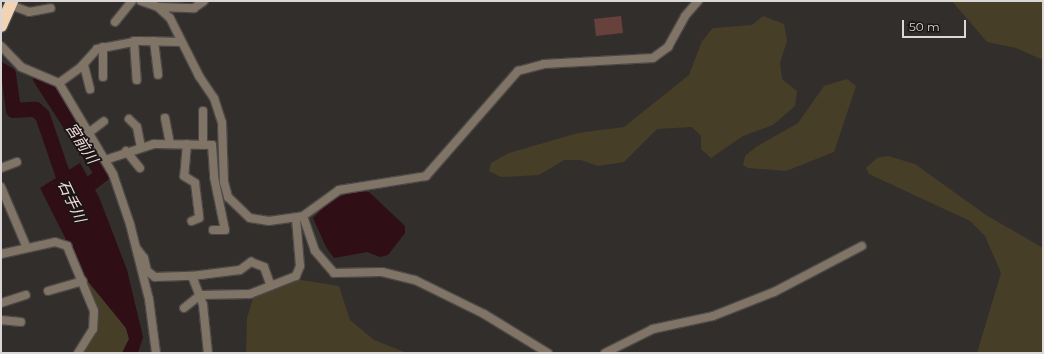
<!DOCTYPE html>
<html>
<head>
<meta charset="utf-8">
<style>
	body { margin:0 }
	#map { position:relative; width:1044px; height:354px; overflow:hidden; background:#322e2c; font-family:Montserrat,"Noto Sans JP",sans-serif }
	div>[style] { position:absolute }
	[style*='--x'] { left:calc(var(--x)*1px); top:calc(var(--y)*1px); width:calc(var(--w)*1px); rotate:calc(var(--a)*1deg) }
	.green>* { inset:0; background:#473e28 }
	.water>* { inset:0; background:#2f0e16 }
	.stream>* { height:2.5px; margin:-1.25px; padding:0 1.25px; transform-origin:1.25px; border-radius:1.25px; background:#2f0e16 }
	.river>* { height:15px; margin:-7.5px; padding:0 7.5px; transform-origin:7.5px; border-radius:7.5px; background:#2f0e16 }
	.building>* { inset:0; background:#67413b }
	.roads { filter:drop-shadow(1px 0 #4d4947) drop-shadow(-1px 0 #4d4947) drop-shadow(0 1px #4d4947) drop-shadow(0 -1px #4d4947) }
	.street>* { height:8px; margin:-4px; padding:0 4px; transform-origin:4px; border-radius:4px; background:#807467 }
	.highway>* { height:12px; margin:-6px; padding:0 6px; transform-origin:6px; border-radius:6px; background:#f2d3b4 }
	span { translate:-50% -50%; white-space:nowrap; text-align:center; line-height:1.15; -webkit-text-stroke:3.5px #181716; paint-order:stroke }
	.water-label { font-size:15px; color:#f8dade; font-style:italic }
	.frame { position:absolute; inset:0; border:2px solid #dad7d6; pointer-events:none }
	.scale { position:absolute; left:902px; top:20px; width:64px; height:18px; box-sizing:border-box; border:2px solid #dad7d6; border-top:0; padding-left:5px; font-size:12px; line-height:14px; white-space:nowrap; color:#dad7d6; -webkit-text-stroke:3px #181716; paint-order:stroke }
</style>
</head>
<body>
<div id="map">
	<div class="green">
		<i style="clip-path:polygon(952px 1px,1043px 1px,1043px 60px,1016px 48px,987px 42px)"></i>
		<i style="clip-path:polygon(763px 16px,784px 24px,787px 41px,780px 63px,782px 79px,797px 91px,795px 106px,773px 125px,743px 136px,711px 158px,701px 149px,701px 136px,692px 127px,657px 129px,624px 162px,598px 166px,581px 160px,564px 160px,539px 175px,501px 177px,489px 171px,491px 163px,509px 153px,578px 133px,624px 127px,689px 75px,702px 41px,713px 28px,752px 25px)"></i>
		<i style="clip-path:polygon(847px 79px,856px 86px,834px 152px,786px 171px,748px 168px,743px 165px,745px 156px,756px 147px,798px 123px,824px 86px)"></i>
		<i style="clip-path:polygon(888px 156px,915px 164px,986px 215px,1043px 248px,1043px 353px,977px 353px,1001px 273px,985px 236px,970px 221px,869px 174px,866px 168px,877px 158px)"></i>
		<i style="clip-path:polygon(86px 279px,126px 328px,129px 339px,122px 353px,83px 353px,97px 330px,99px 318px)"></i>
		<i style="clip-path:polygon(295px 279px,339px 286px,350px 320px,374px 340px,407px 353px,246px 353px,247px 318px,254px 295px)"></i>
	</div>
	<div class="water">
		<i style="clip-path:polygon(80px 163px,99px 197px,127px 270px,143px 337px,138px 353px,122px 353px,129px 339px,126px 328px,86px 279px,40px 188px)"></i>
		<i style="clip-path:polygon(354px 191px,369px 192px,405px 226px,405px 233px,388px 255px,380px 257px,367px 252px,334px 258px,326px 247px,313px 218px,331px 200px)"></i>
	</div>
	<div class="stream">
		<i style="--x:1;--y:62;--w:10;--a:66"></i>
	</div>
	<div class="river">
		<i style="--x:1;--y:70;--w:8;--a:30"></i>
		<i style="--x:8;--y:74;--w:36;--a:82"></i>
		<i style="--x:13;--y:110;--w:22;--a:-3"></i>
		<i style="--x:35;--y:109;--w:9;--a:41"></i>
		<i style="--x:42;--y:115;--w:83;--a:71.1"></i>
		<i style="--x:40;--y:78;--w:114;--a:57.1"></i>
		<i style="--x:102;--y:174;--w:34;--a:142"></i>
	</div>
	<div class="building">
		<i style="clip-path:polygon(621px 16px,623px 33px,596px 36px,594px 19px)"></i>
	</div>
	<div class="roads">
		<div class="street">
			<i style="--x:141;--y:1;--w:18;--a:19"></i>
			<i style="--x:158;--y:7;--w:16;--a:43"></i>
			<i style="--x:170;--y:18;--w:65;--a:63.4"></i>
			<i style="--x:199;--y:76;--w:27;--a:56"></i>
			<i style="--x:214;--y:98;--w:26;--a:72"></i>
			<i style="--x:222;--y:123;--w:59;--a:88.1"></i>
			<i style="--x:224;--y:182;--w:16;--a:75"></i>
			<i style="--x:228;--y:197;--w:30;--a:44"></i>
			<i style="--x:250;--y:218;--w:19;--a:9"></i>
			<i style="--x:269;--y:221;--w:34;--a:-8"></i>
			<i style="--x:303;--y:216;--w:44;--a:-35.8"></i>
			<i style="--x:339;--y:190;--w:88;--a:-9.1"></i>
			<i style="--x:426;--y:176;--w:140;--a:-48.8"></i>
			<i style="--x:518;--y:71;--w:27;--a:-15"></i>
			<i style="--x:544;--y:64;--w:109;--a:-3.2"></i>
			<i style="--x:653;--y:58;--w:19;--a:-36"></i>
			<i style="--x:668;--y:47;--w:35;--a:-61"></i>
			<i style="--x:685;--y:16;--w:20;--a:-49"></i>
			<i style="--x:10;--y:5;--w:20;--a:20"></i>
			<i style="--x:29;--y:12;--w:22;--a:-10"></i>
			<i style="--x:158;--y:7;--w:36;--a:2"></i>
			<i style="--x:194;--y:8;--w:12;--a:-35"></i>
			<i style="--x:115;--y:22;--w:27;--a:-51"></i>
			<i style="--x:134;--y:41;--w:39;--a:86"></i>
			<i style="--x:154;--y:41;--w:34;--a:83"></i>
			<i style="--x:1;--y:46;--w:29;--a:46"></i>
			<i style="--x:21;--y:67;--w:41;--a:22.8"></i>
			<i style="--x:59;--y:83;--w:106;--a:59.3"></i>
			<i style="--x:113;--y:174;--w:53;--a:71.2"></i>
			<i style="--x:130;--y:224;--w:77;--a:75.8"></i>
			<i style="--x:149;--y:299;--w:54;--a:82.6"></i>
			<i style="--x:103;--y:47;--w:30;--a:90"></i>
			<i style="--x:84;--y:65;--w:25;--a:76"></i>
			<i style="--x:59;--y:83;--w:26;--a:-36"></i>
			<i style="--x:80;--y:68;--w:25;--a:-48"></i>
			<i style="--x:97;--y:49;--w:43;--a:-10.8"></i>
			<i style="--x:139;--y:41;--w:42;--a:1.4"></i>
			<i style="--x:165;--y:118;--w:25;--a:79"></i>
			<i style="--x:129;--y:119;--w:11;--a:45"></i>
			<i style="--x:137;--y:127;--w:20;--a:79"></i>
			<i style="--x:87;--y:134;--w:21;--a:-37"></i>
			<i style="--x:187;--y:144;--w:32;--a:95"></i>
			<i style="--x:184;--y:176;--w:13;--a:32"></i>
			<i style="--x:195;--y:183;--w:35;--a:83"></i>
			<i style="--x:199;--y:218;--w:8;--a:157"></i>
			<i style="--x:203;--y:145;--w:34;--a:-90"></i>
			<i style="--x:126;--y:151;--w:22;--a:51"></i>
			<i style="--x:105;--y:160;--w:52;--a:-18.1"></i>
			<i style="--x:154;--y:144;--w:58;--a:1"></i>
			<i style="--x:212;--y:145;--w:32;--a:86"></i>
			<i style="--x:214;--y:177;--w:54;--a:78.3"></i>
			<i style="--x:225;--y:230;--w:12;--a:180"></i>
			<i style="--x:1;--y:168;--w:17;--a:-21"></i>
			<i style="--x:1;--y:187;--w:66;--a:66.9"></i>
			<i style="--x:303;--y:216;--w:37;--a:71"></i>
			<i style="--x:315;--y:251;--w:29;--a:49"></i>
			<i style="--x:334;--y:273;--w:48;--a:-1.2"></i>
			<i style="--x:382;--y:272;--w:34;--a:14"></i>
			<i style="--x:415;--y:280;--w:77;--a:26.2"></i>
			<i style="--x:484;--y:314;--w:75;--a:31.4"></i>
			<i style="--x:137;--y:249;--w:11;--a:52"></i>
			<i style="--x:144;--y:258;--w:13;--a:77"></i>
			<i style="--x:147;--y:271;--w:10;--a:37"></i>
			<i style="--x:155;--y:277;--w:37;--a:-2"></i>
			<i style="--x:192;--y:276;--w:31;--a:69"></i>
			<i style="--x:203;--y:305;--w:48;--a:84.1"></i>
			<i style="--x:1;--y:254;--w:55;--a:-12.5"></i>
			<i style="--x:55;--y:242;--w:13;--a:18"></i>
			<i style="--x:67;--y:246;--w:70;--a:67.4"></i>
			<i style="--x:94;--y:311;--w:18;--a:93"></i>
			<i style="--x:93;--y:329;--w:28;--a:122"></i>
			<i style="--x:192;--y:276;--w:48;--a:-7.1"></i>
			<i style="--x:240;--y:270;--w:14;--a:-36"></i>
			<i style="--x:251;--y:262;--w:14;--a:21"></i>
			<i style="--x:264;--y:267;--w:20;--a:70"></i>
			<i style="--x:48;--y:291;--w:36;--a:-16"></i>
			<i style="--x:1;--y:303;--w:26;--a:-18"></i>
			<i style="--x:184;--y:308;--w:21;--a:-39"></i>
			<i style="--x:200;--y:295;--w:50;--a:-1.1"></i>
			<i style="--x:250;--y:294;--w:49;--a:-21.4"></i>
			<i style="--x:296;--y:276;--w:11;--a:-68"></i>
			<i style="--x:300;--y:266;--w:48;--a:-94.8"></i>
			<i style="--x:1;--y:320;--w:20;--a:6"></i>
			<i style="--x:605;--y:353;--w:54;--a:-26.6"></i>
			<i style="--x:653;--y:329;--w:61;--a:-12.2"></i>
			<i style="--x:713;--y:316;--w:66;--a:-21.5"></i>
			<i style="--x:774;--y:292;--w:99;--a:-27.6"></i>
		</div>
		<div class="highway">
			<i style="--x:1;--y:26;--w:27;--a:-66"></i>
		</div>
	</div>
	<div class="water-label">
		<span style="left:82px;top:143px;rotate:57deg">宮前川</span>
		<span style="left:72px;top:201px;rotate:65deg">石手川</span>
	</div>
	<div class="frame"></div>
	<div class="scale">50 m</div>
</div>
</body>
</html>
